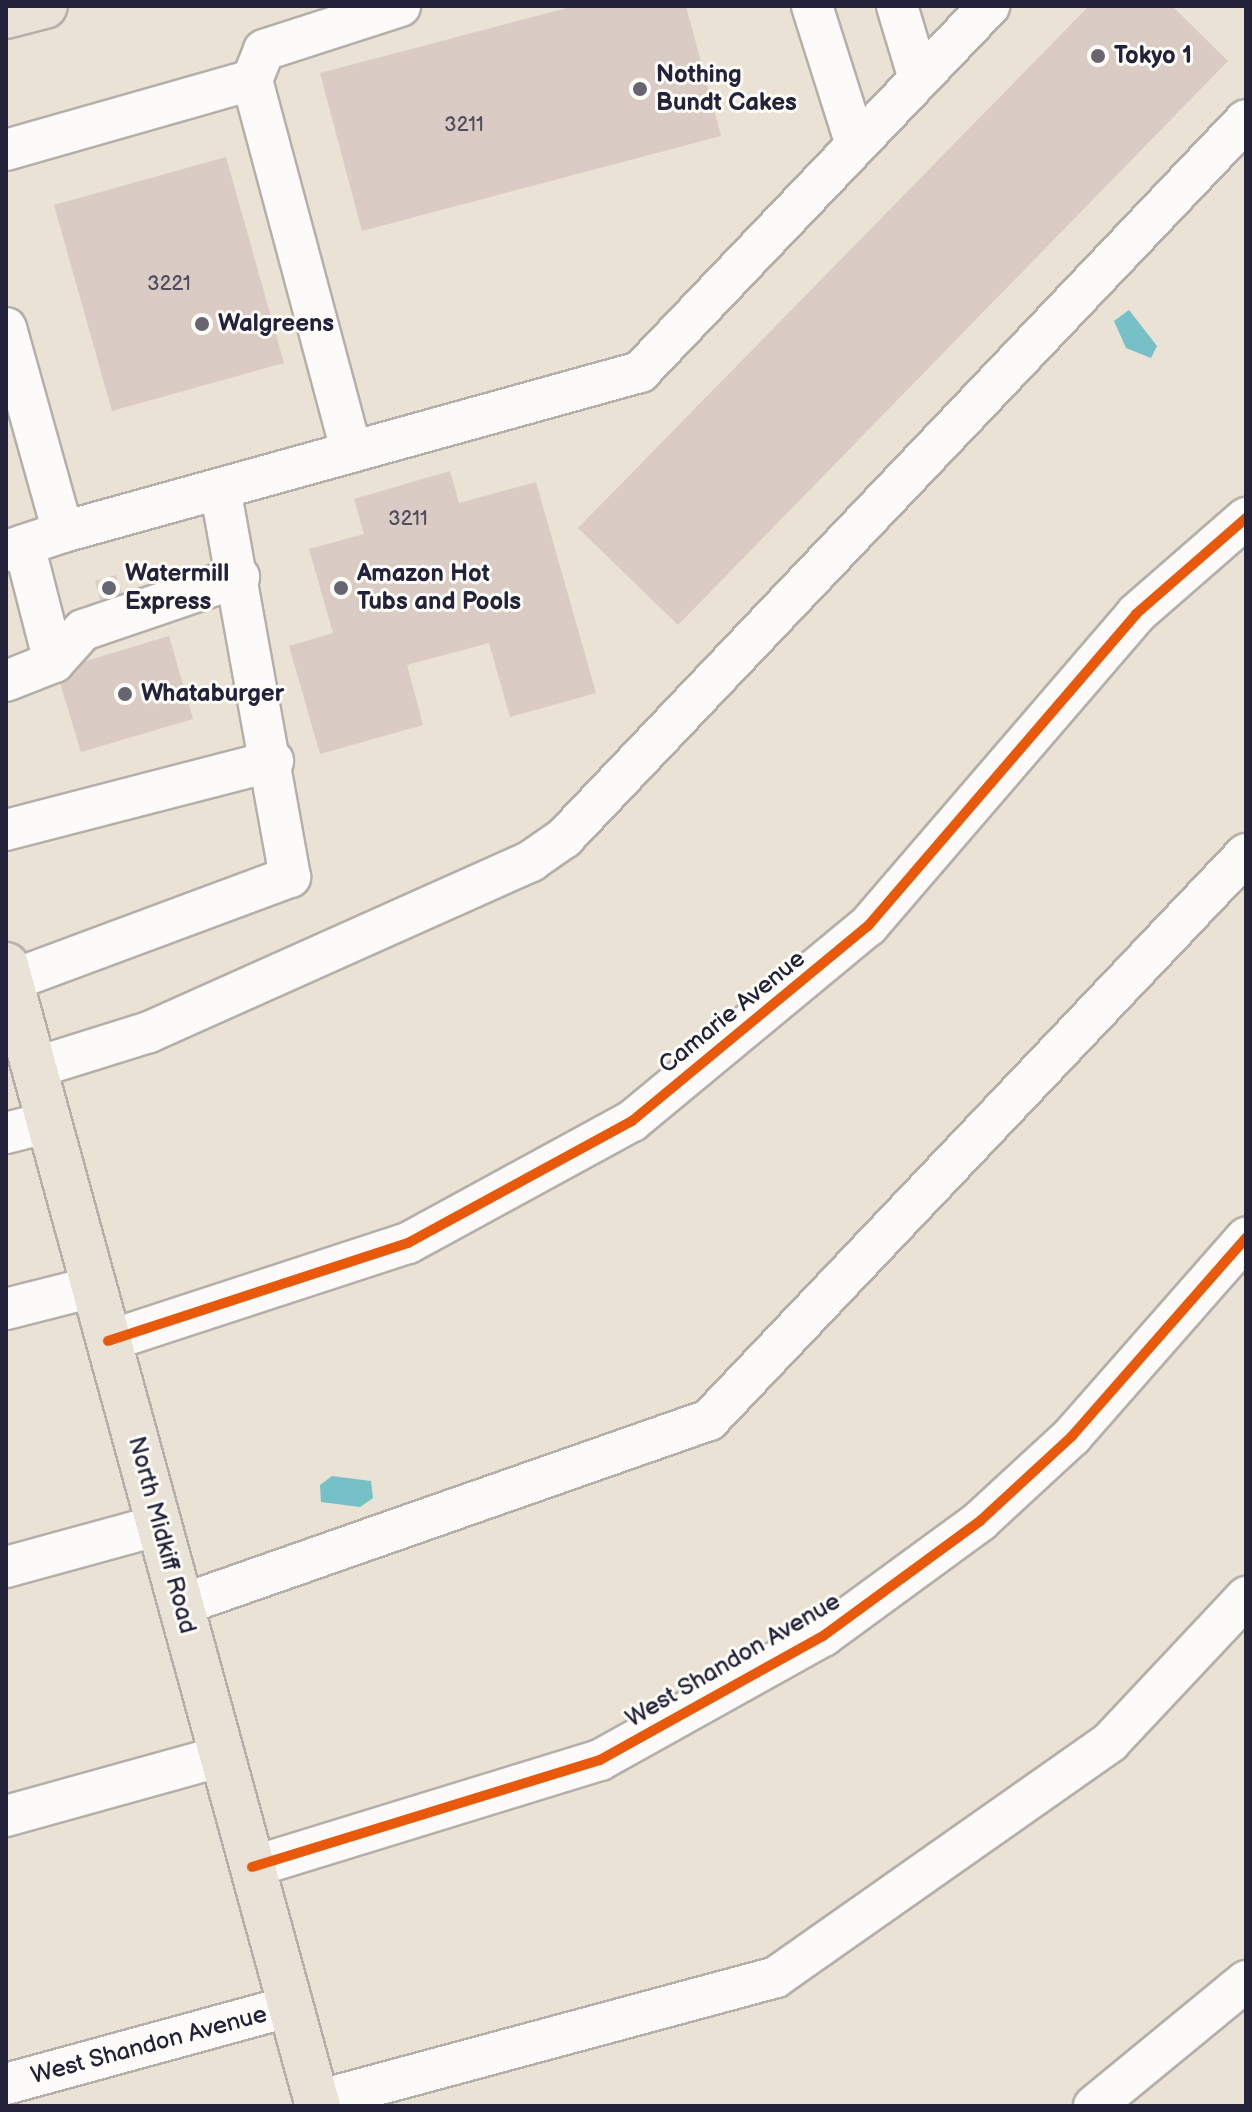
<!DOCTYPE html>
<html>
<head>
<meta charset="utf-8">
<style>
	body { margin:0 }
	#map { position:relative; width:1252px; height:2112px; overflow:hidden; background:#eae2d4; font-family:"Balsamiq Sans",sans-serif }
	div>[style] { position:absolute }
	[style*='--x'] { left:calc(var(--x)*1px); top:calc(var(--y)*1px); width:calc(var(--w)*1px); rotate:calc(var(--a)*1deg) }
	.water>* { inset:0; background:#76c0c7 }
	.building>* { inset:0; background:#dacbc5 }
	.roads { filter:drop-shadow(2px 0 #b4afa9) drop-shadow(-2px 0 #b4afa9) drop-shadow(0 2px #b4afa9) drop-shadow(0 -2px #b4afa9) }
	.minor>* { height:40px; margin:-20px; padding:0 20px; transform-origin:20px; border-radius:20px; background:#fcfbf9 }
	.major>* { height:44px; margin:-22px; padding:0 22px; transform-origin:22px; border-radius:22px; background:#e9e2d6 }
	.cycleway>* { height:10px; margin:-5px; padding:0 5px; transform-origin:5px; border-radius:5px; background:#e8590c }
	.dots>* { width:22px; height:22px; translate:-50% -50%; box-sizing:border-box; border:4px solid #fdfcf7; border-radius:50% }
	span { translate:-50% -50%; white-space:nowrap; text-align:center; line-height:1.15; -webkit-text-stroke:6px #fdfcf7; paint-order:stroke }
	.number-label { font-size:20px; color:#504c5e }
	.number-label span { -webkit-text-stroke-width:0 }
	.poi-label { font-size:24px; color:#22223b; font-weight:700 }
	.left { translate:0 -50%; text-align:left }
	.street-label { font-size:24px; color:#22223b }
	.frame { position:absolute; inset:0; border:8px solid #22223b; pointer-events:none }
</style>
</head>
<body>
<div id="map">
	<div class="water">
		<i style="clip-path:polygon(1129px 310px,1157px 346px,1151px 358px,1126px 348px,1114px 321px)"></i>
		<i style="clip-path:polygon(332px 1476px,371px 1481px,373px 1498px,360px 1507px,321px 1502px,320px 1485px)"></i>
	</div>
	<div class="building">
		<i style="clip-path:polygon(574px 6px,686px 6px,721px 136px,362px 231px,320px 73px)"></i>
		<i style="clip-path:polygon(1089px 6px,1172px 6px,1228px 61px,678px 625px,578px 528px)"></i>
		<i style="clip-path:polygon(226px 157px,284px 363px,112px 411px,54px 205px)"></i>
		<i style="clip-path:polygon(450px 471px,459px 503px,536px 482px,596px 693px,510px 717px,489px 643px,407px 665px,423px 725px,320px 754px,289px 646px,333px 633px,309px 549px,364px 534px,354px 499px)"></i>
		<i style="clip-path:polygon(116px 575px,123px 596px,101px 603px,95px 581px)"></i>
		<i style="clip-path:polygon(169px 636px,193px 719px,81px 752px,56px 670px)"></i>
	</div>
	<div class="roads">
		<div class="minor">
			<i style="--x:812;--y:6;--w:146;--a:72.4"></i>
			<i style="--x:897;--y:6;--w:76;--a:73.2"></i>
			<i style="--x:252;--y:80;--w:385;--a:75"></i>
			<i style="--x:6;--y:150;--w:256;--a:-15.9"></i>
			<i style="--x:252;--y:80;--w:32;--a:-68"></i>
			<i style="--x:264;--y:50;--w:143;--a:-17.9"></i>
			<i style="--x:6;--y:328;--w:212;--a:74.4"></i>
			<i style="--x:63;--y:532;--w:60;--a:161.6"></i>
			<i style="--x:63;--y:532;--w:599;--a:-15.5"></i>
			<i style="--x:640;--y:372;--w:506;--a:-46.36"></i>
			<i style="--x:24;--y:545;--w:121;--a:75.6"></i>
			<i style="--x:6;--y:681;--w:52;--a:-21.6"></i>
			<i style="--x:54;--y:662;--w:43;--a:-47.8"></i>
			<i style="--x:83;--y:630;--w:165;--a:-18.8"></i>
			<i style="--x:6;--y:830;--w:276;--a:-14.5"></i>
			<i style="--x:10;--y:981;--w:299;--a:-20.4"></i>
			<i style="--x:290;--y:877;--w:394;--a:-100.2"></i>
			<i style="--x:34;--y:1068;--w:121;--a:-17.4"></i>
			<i style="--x:149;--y:1032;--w:419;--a:-24.1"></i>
			<i style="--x:531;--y:861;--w:40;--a:-34.9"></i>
			<i style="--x:564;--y:838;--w:990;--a:-46.47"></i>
			<i style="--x:6;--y:1133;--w:44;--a:-14.3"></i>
			<i style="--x:6;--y:1309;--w:90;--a:-14.2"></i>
			<i style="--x:108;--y:1341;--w:316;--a:-18.1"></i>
			<i style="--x:408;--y:1243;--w:255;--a:-28.6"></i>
			<i style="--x:632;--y:1121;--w:306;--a:-39.6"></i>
			<i style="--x:868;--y:926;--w:411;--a:-49.3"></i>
			<i style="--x:1136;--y:614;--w:146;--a:-41.1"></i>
			<i style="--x:6;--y:1567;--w:160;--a:-15.3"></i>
			<i style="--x:181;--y:1605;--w:559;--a:-19.31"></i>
			<i style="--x:709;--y:1420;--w:780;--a:-46.51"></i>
			<i style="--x:6;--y:1816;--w:224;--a:-15.5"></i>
			<i style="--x:252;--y:1867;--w:364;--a:-17.1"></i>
			<i style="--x:600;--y:1760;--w:255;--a:-29.1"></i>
			<i style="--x:823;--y:1636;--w:195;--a:-36.2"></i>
			<i style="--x:980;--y:1521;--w:125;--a:-42.7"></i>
			<i style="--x:1072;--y:1436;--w:264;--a:-48.7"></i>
			<i style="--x:6;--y:2084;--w:295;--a:-15.3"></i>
			<i style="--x:317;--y:2101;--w:475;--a:-15.1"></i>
			<i style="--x:776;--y:1977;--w:408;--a:-35.1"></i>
			<i style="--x:1110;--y:1742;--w:199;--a:-46.8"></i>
			<i style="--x:1094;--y:2106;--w:197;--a:-39.4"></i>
		</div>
		<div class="major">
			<i style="--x:6;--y:16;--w:40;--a:-14.4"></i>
			<i style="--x:6;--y:965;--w:1183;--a:74.71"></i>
		</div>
	</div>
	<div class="cycleway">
		<i style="--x:108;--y:1341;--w:316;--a:-18.1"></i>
		<i style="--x:408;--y:1243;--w:255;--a:-28.6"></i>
		<i style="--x:632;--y:1121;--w:306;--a:-39.6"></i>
		<i style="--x:868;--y:926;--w:411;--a:-49.3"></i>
		<i style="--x:1136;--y:614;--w:146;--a:-41.1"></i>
		<i style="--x:252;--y:1867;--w:364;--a:-17.1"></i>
		<i style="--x:600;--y:1760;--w:255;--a:-29.1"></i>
		<i style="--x:823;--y:1636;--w:195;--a:-36.2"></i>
		<i style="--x:980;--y:1521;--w:125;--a:-42.7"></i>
		<i style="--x:1072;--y:1436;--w:264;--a:-48.7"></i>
	</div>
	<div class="dots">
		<i style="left:1098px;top:56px;background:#686571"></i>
		<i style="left:640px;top:89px;background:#686571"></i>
		<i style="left:202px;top:324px;background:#686571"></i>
		<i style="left:109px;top:588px;background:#686571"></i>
		<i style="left:341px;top:588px;background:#686571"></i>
		<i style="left:125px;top:694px;background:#686571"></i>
	</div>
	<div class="number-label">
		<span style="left:464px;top:125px">3211</span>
		<span style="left:169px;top:284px">3221</span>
		<span style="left:408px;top:519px">3211</span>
	</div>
	<div class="poi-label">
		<span class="left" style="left:1114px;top:56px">Tokyo 1</span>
		<span class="left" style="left:656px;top:89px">Nothing<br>Bundt Cakes</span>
		<span class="left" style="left:218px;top:324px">Walgreens</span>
		<span class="left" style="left:125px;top:588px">Watermill<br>Express</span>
		<span class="left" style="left:357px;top:588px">Amazon Hot<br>Tubs and Pools</span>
		<span class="left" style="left:141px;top:694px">Whataburger</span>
	</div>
	<div class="street-label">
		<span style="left:732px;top:1012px;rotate:-39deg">Camarie Avenue</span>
		<span style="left:162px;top:1535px;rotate:75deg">North Midkiff Road</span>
		<span style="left:733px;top:1660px;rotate:-30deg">West Shandon Avenue</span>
		<span style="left:149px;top:2045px;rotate:-15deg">West Shandon Avenue</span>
	</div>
	<div class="frame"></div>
</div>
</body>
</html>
